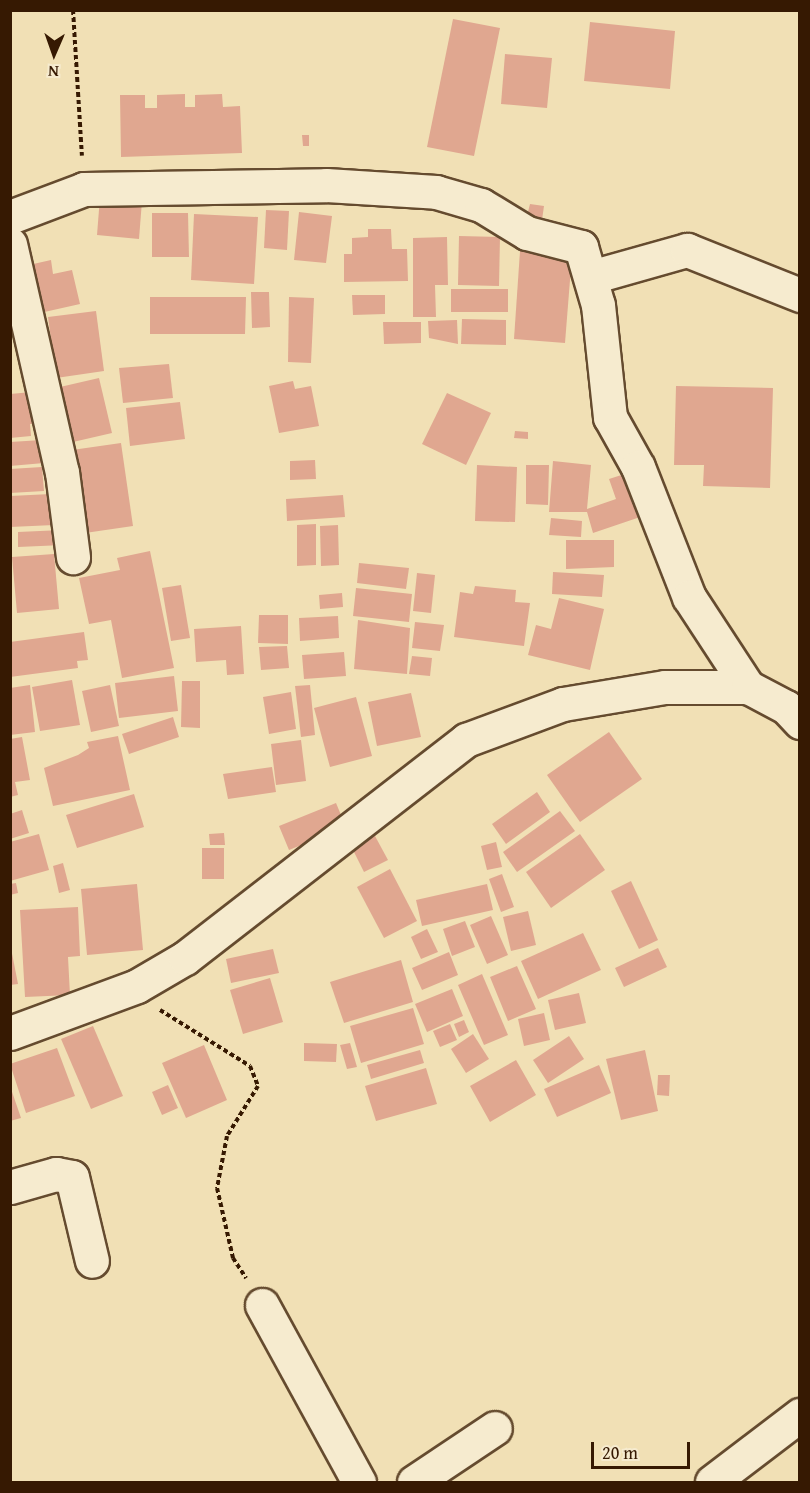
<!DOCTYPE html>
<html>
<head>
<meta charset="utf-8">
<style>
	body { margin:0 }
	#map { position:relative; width:810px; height:1493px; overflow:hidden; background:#f1e0b5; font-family:"Gentium Book Plus",serif }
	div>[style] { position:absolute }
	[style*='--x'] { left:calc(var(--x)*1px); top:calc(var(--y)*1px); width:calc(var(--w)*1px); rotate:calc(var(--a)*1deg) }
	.building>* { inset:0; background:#e0a790 }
	.path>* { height:4px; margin-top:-2px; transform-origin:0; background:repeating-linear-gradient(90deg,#361902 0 4.5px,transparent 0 7.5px) }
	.roads { filter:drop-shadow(2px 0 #654b2f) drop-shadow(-2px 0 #654b2f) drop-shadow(0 2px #654b2f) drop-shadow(0 -2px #654b2f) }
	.minor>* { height:33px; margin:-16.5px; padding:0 16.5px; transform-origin:16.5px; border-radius:16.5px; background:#f6ebcf }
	span { translate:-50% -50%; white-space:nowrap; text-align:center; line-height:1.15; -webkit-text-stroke:5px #f6ebcf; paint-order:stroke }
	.frame { position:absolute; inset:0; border:12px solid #361902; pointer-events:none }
	.north { position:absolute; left:24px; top:24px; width:60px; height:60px; -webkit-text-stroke:4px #f6ebcf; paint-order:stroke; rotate:182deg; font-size:16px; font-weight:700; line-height:24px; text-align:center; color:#361902 }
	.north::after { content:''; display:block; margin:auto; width:21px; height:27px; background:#361902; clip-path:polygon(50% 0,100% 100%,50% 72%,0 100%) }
	.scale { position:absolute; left:591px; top:1442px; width:99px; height:27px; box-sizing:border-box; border:3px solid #361902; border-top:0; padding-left:8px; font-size:18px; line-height:21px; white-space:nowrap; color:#361902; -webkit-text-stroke:4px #f6ebcf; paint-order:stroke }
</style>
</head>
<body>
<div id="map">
	<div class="building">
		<i style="clip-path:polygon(453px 19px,500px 28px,474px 156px,427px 147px)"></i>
		<i style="clip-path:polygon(590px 22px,675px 31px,670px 89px,584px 81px)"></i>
		<i style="clip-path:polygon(505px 54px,552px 58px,547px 108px,501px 104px)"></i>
		<i style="clip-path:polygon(185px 94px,185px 107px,195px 107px,195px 95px,222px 94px,223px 107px,240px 106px,242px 153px,121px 157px,120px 95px,145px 95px,145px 108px,157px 108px,157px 95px)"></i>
		<i style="clip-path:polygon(302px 135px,309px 135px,309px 146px,303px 146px)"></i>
		<i style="clip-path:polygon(100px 197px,142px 201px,139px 239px,97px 235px)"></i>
		<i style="clip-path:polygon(530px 204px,544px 206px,542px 220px,528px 212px)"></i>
		<i style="clip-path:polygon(266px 210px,289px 211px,287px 250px,264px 248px)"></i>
		<i style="clip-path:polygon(299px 212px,332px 216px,326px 263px,294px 260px)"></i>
		<i style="clip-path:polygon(152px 213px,188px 213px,189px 257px,152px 257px)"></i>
		<i style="clip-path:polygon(194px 214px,258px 217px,254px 284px,191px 280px)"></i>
		<i style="clip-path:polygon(368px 229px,391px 229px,392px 249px,407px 249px,408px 281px,344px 282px,344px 254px,352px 254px,352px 238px,368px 237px)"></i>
		<i style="clip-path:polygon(459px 236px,500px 237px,499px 286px,458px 285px)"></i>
		<i style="clip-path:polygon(447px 237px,448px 285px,435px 285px,436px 317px,413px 317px,413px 238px)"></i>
		<i style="clip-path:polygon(520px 251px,572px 255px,565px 343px,514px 339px)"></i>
		<i style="clip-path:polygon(51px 260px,53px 274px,72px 270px,80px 304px,31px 315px,20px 267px)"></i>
		<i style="clip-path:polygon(451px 289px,508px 289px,508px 312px,451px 312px)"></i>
		<i style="clip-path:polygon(251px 292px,269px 292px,270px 327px,252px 328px)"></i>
		<i style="clip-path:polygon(352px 295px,385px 295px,385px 314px,353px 315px)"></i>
		<i style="clip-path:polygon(150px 297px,246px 297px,245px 334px,150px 334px)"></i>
		<i style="clip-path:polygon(289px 297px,314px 298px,311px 363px,288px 362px)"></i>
		<i style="clip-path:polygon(96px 311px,104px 371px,56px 378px,48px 317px)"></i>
		<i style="clip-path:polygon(462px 319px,506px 320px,506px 345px,461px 344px)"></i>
		<i style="clip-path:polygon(457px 320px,458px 344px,429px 338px,428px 321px)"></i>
		<i style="clip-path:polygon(383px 322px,421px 322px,421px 343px,384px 344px)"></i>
		<i style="clip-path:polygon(169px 364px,173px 398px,123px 403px,119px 368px)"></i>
		<i style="clip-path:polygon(99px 378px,112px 433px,60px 445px,47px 390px)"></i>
		<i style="clip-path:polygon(293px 381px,295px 389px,311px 386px,319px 426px,279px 433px,269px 386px)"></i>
		<i style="clip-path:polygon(676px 386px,773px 388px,770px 488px,703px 486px,704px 465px,674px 465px)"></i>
		<i style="clip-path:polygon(32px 392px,42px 423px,30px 424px,31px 436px,10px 438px,10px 394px)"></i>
		<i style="clip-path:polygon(447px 393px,491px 413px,466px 465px,422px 444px)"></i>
		<i style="clip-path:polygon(180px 402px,185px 439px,130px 446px,126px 408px)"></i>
		<i style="clip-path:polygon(515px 431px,528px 432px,528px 439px,514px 438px)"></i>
		<i style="clip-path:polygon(42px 440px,44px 463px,10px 466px,10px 442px)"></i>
		<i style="clip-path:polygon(121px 443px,133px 526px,85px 533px,72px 450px)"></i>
		<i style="clip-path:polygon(315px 460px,316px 479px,290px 480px,290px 461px)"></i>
		<i style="clip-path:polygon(553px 461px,591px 465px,587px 509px,616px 499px,609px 479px,634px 471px,649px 514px,593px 533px,587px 512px,549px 512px)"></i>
		<i style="clip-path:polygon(477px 465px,517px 467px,515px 522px,475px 521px)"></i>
		<i style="clip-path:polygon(526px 465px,549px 465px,548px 505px,526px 504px)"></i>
		<i style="clip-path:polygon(42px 467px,44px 491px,10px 493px,10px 469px)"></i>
		<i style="clip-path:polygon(51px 494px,54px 525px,10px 527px,10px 496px)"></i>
		<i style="clip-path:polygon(343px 495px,345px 517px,287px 521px,286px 499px)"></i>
		<i style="clip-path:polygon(551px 518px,582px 521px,581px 537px,549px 535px)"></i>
		<i style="clip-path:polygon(316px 524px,316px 565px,297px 566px,297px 525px)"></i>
		<i style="clip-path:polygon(338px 525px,339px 565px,321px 566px,320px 526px)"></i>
		<i style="clip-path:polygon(62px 530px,63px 545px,18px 547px,18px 532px)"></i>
		<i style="clip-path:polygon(566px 540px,614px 540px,614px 567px,566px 569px)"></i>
		<i style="clip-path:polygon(150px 551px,174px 668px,122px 678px,111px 620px,89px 624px,79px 578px,120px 570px,117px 558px)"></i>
		<i style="clip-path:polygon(54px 554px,59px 609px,17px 613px,12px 557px)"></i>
		<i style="clip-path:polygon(359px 563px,409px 568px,406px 589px,357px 583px)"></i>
		<i style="clip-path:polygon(553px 572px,604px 575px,602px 597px,552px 594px)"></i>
		<i style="clip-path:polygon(417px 573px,435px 575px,431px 613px,413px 611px)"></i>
		<i style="clip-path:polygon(181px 585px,190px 638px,171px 641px,162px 588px)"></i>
		<i style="clip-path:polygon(475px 586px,516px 590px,515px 602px,530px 603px,524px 646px,454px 637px,460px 592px,473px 594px)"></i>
		<i style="clip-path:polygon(356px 588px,412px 594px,409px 622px,353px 616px)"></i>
		<i style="clip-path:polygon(342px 593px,343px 607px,320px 609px,319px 595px)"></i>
		<i style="clip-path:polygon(559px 598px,604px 609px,590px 670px,528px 655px,536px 625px,551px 629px)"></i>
		<i style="clip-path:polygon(259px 615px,288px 615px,288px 644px,258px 643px)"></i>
		<i style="clip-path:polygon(338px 616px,339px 638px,300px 641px,299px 618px)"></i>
		<i style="clip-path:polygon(358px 620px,410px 628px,407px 674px,354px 669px)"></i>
		<i style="clip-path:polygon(415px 622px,444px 625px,440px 651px,412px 648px)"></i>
		<i style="clip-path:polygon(241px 626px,244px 674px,227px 675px,226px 660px,196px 662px,194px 629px)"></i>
		<i style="clip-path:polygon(84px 632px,88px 660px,77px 661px,78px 668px,10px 677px,10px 642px)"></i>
		<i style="clip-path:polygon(287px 646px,289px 668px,261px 670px,259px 647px)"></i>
		<i style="clip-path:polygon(344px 652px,346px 676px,304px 679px,302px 655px)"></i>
		<i style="clip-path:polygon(412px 656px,432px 658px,430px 676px,409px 674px)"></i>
		<i style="clip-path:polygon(174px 676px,178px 711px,119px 718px,115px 683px)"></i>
		<i style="clip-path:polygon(72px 680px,80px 725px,40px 731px,32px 687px)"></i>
		<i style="clip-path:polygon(182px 681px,200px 681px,200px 728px,181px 727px)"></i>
		<i style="clip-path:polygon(30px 685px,35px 732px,10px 735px,10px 688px)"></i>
		<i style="clip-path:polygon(110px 685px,119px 726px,91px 732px,82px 691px)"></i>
		<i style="clip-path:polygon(310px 685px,315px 735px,301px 737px,295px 686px)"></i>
		<i style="clip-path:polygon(291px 692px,296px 729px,269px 734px,263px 697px)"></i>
		<i style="clip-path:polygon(411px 693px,421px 737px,377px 746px,368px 702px)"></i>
		<i style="clip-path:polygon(356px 697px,372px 756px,330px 767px,314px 708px)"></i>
		<i style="clip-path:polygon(173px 717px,179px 737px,129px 754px,122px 734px)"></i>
		<i style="clip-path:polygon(609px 732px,642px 779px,580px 822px,547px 775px)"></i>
		<i style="clip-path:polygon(118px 736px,130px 790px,53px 806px,44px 768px,78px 755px,89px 748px,87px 742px)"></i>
		<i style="clip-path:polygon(22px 737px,30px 780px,15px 782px,18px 795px,10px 797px,10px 739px)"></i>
		<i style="clip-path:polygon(301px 740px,306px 781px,276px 785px,271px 744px)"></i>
		<i style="clip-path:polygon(272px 767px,276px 792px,228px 799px,223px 774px)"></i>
		<i style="clip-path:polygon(537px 792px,550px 812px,506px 844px,492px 824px)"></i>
		<i style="clip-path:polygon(134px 794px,144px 827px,77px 848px,66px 815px)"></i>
		<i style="clip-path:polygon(336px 803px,346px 827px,289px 850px,279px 826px)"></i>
		<i style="clip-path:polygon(22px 810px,29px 833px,10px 839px,10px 814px)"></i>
		<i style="clip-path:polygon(560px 811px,575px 831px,517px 872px,503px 852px)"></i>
		<i style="clip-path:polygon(224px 833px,225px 845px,210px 845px,209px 834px)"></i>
		<i style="clip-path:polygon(39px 834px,49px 870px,10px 881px,10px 842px)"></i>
		<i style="clip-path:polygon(580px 834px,605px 870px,551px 908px,526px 872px)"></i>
		<i style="clip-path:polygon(375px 836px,388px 860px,364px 872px,352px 848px)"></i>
		<i style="clip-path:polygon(496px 842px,502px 867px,487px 870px,481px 846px)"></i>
		<i style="clip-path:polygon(202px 848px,224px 848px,224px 879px,202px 879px)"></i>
		<i style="clip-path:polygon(63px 863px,70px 890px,59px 893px,53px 866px)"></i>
		<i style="clip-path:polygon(390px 869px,417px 921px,384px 938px,357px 887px)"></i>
		<i style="clip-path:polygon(502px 874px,514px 907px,501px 912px,489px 879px)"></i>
		<i style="clip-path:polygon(631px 881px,658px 940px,639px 949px,611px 891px)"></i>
		<i style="clip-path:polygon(16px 883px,18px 893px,10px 895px,10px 884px)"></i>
		<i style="clip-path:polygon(137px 884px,143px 950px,87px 955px,81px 889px)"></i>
		<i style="clip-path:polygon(487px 884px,493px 910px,422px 926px,416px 900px)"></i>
		<i style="clip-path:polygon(78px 907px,80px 956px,68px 957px,70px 995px,25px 997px,20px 910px)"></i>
		<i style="clip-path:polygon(528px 911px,536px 945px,511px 951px,503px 917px)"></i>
		<i style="clip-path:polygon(491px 916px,508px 955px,487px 964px,470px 925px)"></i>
		<i style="clip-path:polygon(465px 921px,475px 947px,452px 956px,443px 929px)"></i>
		<i style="clip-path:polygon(427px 929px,438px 952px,421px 959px,411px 937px)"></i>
		<i style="clip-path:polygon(583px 933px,601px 970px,538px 999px,521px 961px)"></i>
		<i style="clip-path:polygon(10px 943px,18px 984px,10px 985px)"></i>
		<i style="clip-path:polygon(658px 948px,667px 967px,624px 987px,615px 968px)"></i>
		<i style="clip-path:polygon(273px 949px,279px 973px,231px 983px,226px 959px)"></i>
		<i style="clip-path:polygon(449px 952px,458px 975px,422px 990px,412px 968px)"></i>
		<i style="clip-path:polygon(401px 960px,413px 1002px,344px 1023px,330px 982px)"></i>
		<i style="clip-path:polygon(517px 966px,536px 1009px,508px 1021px,490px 977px)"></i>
		<i style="clip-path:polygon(482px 974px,508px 1035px,484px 1045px,458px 985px)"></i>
		<i style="clip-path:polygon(270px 978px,283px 1022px,243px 1034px,230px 990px)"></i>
		<i style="clip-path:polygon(452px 989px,463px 1016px,427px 1032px,415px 1004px)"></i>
		<i style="clip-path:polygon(579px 993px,586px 1023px,555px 1030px,548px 1000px)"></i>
		<i style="clip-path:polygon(413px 1008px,424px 1044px,361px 1063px,350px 1026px)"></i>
		<i style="clip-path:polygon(544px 1013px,550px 1040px,524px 1046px,518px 1019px)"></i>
		<i style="clip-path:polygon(464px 1020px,469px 1032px,459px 1037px,454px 1024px)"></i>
		<i style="clip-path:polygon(450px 1024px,457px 1040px,440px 1047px,433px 1031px)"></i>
		<i style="clip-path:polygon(93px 1026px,123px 1096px,91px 1109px,61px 1039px)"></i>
		<i style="clip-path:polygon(473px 1034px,489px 1059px,466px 1073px,451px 1049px)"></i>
		<i style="clip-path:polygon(569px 1036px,584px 1059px,548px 1083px,533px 1060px)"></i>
		<i style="clip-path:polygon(304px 1043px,337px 1044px,336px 1062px,304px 1061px)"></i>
		<i style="clip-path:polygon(350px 1043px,357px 1067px,347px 1069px,340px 1045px)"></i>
		<i style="clip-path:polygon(204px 1045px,227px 1100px,186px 1118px,162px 1063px)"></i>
		<i style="clip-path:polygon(57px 1048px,75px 1096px,26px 1113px,10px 1064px)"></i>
		<i style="clip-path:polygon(420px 1050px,424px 1063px,371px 1079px,367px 1065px)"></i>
		<i style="clip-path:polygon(645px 1050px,658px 1111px,621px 1120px,606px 1059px)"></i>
		<i style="clip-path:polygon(516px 1060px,536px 1095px,490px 1122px,470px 1086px)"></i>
		<i style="clip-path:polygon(599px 1065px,611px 1093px,557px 1117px,544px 1089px)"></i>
		<i style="clip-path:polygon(426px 1068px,437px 1104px,376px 1121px,365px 1086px)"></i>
		<i style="clip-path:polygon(658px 1075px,670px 1075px,669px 1096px,657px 1095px)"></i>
		<i style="clip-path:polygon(168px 1085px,178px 1108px,162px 1115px,152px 1092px)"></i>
		<i style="clip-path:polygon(10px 1086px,21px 1118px,10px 1121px)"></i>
	</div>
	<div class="path">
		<i style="--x:73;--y:10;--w:146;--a:86.5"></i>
		<i style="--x:160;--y:1010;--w:106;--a:31.9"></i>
		<i style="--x:250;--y:1066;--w:22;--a:68"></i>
		<i style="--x:258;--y:1086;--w:59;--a:121.8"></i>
		<i style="--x:227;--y:1136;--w:53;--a:100.9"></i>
		<i style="--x:217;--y:1188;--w:72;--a:77.1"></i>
		<i style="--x:233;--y:1258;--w:24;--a:57"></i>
	</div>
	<div class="roads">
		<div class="minor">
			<i style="--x:10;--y:217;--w:79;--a:-20.7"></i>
			<i style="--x:84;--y:189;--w:242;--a:-0.9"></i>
			<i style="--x:326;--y:185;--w:110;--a:3.6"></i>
			<i style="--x:436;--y:192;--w:47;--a:16.1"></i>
			<i style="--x:481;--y:205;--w:54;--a:31.3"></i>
			<i style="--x:527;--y:233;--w:56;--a:14.5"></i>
			<i style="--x:581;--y:247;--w:60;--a:73.7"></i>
			<i style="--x:598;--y:305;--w:113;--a:83.9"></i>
			<i style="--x:610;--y:417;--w:57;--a:60.8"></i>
			<i style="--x:638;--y:467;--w:140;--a:68.6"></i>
			<i style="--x:689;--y:597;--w:108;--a:56.8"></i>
			<i style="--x:10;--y:244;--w:234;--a:77.2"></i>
			<i style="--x:62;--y:472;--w:86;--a:82.6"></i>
			<i style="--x:591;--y:277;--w:100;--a:-15.7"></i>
			<i style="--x:687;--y:250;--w:122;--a:21.7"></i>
			<i style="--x:10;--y:1033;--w:135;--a:-20.3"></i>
			<i style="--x:137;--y:986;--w:56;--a:-30.3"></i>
			<i style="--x:185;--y:958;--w:356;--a:-37.8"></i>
			<i style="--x:466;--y:740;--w:103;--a:-20.4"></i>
			<i style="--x:563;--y:704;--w:103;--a:-9.5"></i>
			<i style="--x:665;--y:687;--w:83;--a:0"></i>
			<i style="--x:748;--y:687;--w:43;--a:27.8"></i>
			<i style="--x:786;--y:707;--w:21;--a:47"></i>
			<i style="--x:10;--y:1187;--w:48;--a:-15.8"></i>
			<i style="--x:56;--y:1174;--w:16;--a:11"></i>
			<i style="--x:72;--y:1177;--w:86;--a:76.6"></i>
			<i style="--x:262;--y:1305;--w:202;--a:61.3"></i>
			<i style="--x:414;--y:1482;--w:97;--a:-33.7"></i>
			<i style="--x:712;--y:1482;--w:111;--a:-37.3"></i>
		</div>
	</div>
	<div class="frame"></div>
	<div class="north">N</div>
	<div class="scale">20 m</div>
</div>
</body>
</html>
